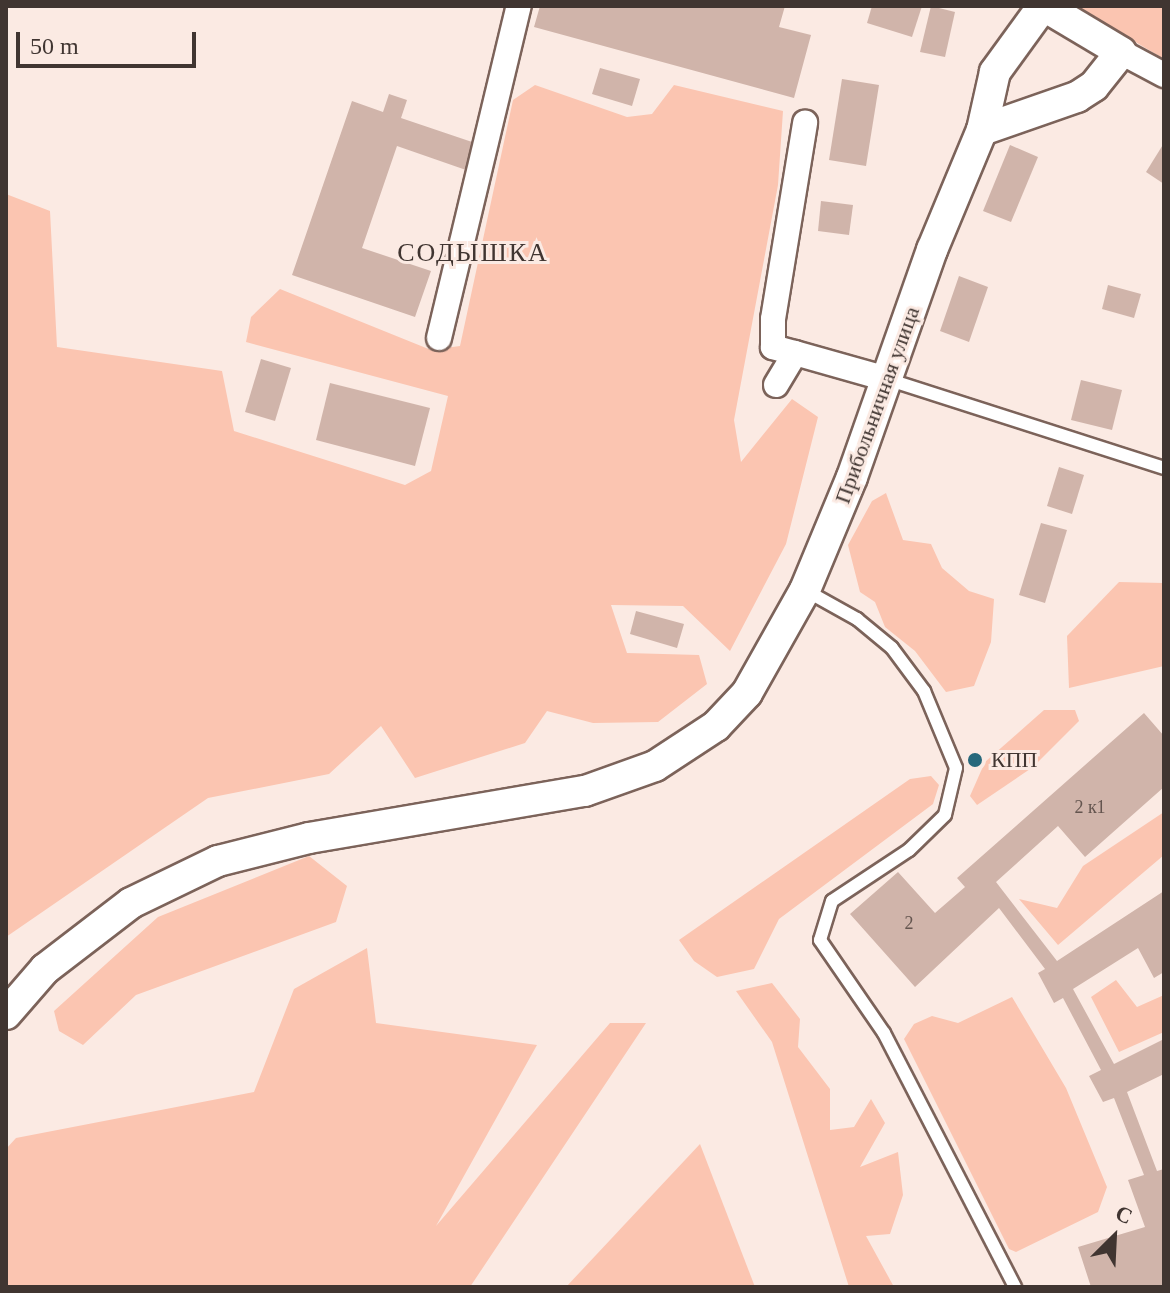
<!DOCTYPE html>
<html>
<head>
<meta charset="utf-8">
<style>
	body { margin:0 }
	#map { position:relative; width:1170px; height:1293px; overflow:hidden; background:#fbeae3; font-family:Georgia,serif }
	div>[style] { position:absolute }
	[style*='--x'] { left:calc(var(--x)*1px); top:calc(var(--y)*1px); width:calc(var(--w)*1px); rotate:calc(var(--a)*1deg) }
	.green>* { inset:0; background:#fbc5b1 }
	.building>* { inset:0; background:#d0b4aa }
	.roads { filter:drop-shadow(2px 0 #7c635a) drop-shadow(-2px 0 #7c635a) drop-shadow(0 2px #7c635a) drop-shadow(0 -2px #7c635a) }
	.service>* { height:12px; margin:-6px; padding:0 6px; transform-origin:6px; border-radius:6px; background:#fff }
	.minor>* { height:24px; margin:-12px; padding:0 12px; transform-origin:12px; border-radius:12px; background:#fff }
	.tertiary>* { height:30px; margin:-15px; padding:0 15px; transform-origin:15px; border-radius:15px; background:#fff }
	.dots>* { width:22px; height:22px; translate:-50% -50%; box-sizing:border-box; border:4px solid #fbeae3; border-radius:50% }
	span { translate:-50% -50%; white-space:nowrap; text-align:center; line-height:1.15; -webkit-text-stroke:6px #fbeae3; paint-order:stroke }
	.number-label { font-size:18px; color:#64554f }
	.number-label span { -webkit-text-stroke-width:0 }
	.street-label { font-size:22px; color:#403531 }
	.poi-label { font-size:22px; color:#403531 }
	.left { translate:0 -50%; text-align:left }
	.quarter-label { font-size:26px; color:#403531; letter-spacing:2px }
	.frame { position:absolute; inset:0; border:8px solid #403531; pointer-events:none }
	.north { position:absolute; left:1074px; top:1197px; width:80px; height:80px; -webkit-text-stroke:6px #fbeae3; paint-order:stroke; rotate:24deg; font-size:22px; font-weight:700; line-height:32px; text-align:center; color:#403531 }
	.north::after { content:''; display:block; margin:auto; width:28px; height:36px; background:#403531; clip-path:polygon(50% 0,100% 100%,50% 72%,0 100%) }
	.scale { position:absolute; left:16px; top:32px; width:180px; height:36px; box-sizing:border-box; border:4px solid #403531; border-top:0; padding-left:10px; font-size:24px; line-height:28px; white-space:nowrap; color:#403531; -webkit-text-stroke:6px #fbeae3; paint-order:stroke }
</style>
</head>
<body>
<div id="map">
	<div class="green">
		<i style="clip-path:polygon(1075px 6px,1164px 6px,1164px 59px)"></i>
		<i style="clip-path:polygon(535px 85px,627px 117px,652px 114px,674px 85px,783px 111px,778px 185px,734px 420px,741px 462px,792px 399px,818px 417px,786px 544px,730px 651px,683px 606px,611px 605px,627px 653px,699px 655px,707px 684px,658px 722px,593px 723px,547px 711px,525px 743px,415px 778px,381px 726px,329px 774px,208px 798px,6px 937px,6px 194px,50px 211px,57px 347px,222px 371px,234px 431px,405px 485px,431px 471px,448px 396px,246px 342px,251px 317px,280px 289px,431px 350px,460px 346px,513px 100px)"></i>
		<i style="clip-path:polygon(886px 493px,903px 540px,931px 544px,942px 568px,969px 591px,994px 599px,991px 642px,974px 686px,946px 692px,915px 651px,885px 627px,875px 602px,860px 592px,848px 545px,872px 501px)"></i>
		<i style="clip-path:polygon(1119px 582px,1164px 583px,1164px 666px,1069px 688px,1067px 636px)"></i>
		<i style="clip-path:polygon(1044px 710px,1075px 710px,1079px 721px,1033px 767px,977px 805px,970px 796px,985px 762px)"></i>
		<i style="clip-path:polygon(931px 776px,939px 785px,933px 804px,779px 919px,754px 969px,717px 977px,694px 961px,679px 940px,910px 779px)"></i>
		<i style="clip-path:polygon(1164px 812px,1164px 855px,1058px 945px,1019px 899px,1057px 908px,1083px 866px)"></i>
		<i style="clip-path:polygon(309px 856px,347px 886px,336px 922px,136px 995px,83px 1045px,59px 1031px,54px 1011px,158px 917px)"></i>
		<i style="clip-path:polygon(367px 948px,376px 1023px,537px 1045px,436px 1226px,610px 1023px,646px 1023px,470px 1287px,6px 1287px,6px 1149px,16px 1138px,254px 1092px,294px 989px)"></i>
		<i style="clip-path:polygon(1116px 980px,1137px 1007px,1164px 995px,1164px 1032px,1119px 1052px,1091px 997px)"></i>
		<i style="clip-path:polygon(772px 983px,800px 1019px,798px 1047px,830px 1089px,830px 1130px,854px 1127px,871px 1099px,885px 1123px,860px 1167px,898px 1152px,903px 1195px,890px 1234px,866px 1236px,894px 1287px,849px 1287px,772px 1042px,736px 991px)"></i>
		<i style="clip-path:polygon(1012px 997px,1066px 1088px,1107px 1187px,1098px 1212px,1016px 1252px,1009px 1249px,904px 1039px,914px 1024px,932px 1016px,958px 1023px)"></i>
		<i style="clip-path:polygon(700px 1144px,755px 1287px,566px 1287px)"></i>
	</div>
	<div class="building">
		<i style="clip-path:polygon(540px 6px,785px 6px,779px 27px,811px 35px,794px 98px,534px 27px)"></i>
		<i style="clip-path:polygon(872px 6px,922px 6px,912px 37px,867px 23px)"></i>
		<i style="clip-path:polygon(931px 6px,955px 12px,945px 57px,920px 52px)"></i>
		<i style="clip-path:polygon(600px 68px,640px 79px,632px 106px,592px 94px)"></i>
		<i style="clip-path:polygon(842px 79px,879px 85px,866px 166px,829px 160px)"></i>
		<i style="clip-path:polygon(389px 94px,407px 100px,401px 118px,475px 143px,466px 170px,397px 146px,362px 248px,431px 271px,415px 317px,292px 275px,352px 101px,383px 112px)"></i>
		<i style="clip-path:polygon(1164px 143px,1164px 184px,1146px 172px)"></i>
		<i style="clip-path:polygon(1010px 145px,1038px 157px,1011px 222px,983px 211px)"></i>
		<i style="clip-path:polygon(821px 201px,853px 205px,849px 235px,818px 231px)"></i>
		<i style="clip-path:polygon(959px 276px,988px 287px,969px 342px,940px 331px)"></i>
		<i style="clip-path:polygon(1108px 285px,1141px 294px,1134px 318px,1102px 309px)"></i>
		<i style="clip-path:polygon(261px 359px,291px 368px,275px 421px,245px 412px)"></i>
		<i style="clip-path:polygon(1081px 380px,1122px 390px,1112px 430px,1071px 420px)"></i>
		<i style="clip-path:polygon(330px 383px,430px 408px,415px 466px,316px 440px)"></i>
		<i style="clip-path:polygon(1059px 467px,1084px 475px,1072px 514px,1047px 506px)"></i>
		<i style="clip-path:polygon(1041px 523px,1067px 530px,1045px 603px,1019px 595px)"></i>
		<i style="clip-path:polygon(636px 611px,684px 624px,677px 648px,630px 634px)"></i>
		<i style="clip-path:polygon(1144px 713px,1164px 736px,1164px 787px,1085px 857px,1058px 826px,996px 882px,1057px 961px,1164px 891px,1164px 972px,1154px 978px,1138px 948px,1073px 989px,1114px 1064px,1164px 1039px,1164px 1074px,1127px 1092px,1157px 1171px,1164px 1169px,1164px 1287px,1091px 1287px,1078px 1247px,1145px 1227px,1128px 1180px,1144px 1175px,1114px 1098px,1103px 1102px,1089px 1076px,1101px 1070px,1063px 998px,1054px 1003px,1038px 973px,1045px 969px,999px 908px,915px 987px,850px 914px,898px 872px,935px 913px,965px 887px,957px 878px)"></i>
		<i style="clip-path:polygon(980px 752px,985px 762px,969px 769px,965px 759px)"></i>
	</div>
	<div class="roads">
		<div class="service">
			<i style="--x:887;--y:379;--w:291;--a:17.8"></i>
			<i style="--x:805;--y:590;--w:60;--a:29.1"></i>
			<i style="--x:857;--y:619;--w:45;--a:39.6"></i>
			<i style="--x:892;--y:648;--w:54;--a:53.3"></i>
			<i style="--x:924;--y:691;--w:83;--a:67.4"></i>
			<i style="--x:956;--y:768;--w:48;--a:103.2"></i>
			<i style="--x:945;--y:815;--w:50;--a:135.8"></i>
			<i style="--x:909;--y:850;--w:92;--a:146.5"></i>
			<i style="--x:832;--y:901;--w:41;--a:107.1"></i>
			<i style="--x:820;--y:940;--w:113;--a:55.5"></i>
			<i style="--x:884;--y:1033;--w:286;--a:62.7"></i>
		</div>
		<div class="minor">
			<i style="--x:1121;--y:52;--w:49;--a:28.1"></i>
			<i style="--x:439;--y:338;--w:342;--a:-76.5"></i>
			<i style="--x:795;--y:353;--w:23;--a:-165"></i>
			<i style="--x:773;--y:347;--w:28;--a:-90"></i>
			<i style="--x:773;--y:319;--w:199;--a:-80.7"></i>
			<i style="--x:776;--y:385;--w:37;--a:-59"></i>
			<i style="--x:795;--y:353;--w:96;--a:15.8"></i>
		</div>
		<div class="tertiary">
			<i style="--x:982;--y:130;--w:101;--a:-19.2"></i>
			<i style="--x:1077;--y:97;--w:20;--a:-33"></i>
			<i style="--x:1094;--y:86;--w:43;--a:-51.5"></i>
			<i style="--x:1121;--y:52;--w:90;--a:-149.1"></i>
			<i style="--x:6;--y:1014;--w:60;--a:-49.1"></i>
			<i style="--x:45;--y:969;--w:108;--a:-37.5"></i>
			<i style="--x:131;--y:903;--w:97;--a:-25.8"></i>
			<i style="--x:218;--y:861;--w:94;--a:-14.2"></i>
			<i style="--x:309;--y:838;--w:280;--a:-9.7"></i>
			<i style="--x:585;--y:791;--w:74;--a:-19.7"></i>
			<i style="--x:655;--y:766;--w:73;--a:-33.3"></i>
			<i style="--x:716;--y:726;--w:45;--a:-46.8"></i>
			<i style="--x:747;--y:693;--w:118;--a:-60.6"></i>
			<i style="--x:805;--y:590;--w:122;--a:-67.4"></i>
			<i style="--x:852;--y:477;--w:241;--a:-70.6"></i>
			<i style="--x:932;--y:250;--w:130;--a:-67.4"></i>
			<i style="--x:982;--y:130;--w:59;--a:-77.4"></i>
			<i style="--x:995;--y:72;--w:82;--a:-54"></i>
		</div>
	</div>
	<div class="dots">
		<i style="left:975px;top:760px;background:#27687b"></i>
	</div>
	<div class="number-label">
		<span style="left:1090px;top:807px">2 к1</span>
		<span style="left:909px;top:923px">2</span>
	</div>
	<div class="street-label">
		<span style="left:877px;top:405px;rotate:-70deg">Прибольничная улица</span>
	</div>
	<div class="poi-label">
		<span class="left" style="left:991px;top:760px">КПП</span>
	</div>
	<div class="quarter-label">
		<span style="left:473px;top:253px">СОДЫШКА</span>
	</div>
	<div class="frame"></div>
	<div class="north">С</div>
	<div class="scale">50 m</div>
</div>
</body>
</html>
